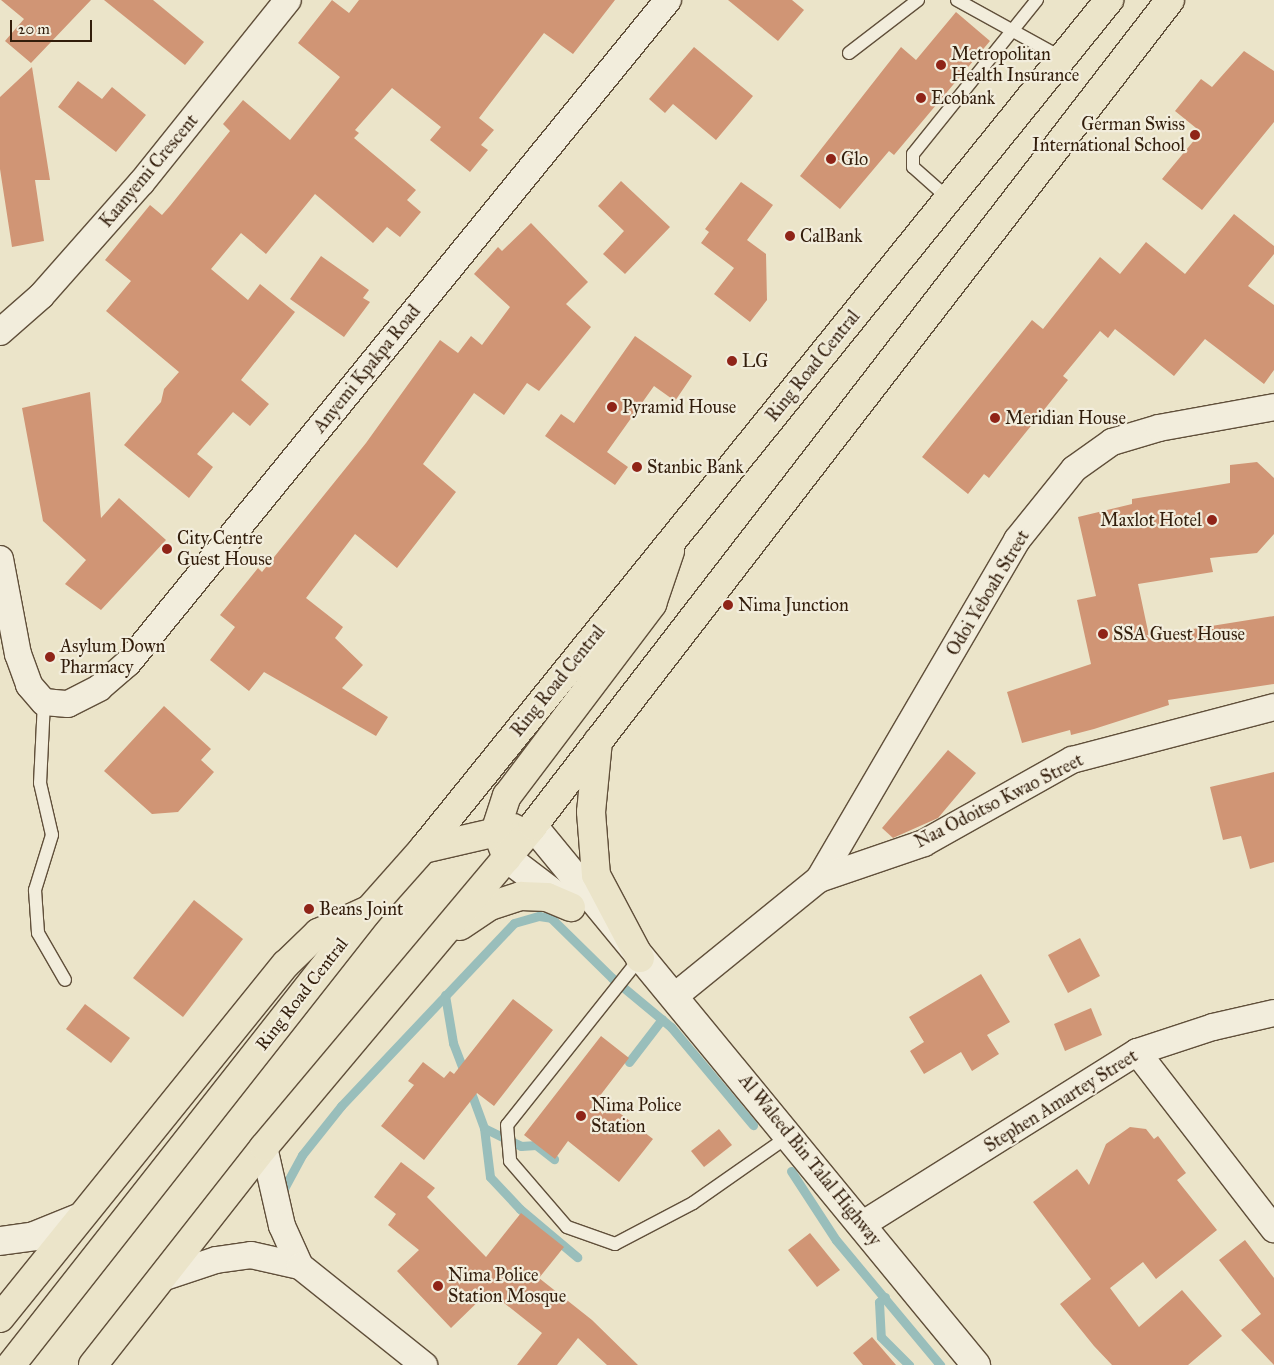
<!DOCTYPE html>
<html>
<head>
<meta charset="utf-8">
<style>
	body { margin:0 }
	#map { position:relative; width:1274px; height:1365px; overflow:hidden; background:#ebe4c9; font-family:"IM FELL Great Primer",serif }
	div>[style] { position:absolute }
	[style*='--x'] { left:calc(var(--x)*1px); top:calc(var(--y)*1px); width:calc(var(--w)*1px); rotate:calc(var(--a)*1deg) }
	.stream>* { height:9px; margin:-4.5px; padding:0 4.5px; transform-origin:4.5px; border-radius:4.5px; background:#99bebb }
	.building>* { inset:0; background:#d09575 }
	.roads { filter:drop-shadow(1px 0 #604f3a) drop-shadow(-1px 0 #604f3a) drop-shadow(0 1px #604f3a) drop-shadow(0 -1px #604f3a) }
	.lane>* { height:12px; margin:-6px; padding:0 6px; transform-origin:6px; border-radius:6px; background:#f2eddc }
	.street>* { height:26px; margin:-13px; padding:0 13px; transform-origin:13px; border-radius:13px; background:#f2eddc }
	.secondary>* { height:28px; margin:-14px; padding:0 14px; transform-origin:14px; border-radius:14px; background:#f2eddc }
	.primary>* { height:28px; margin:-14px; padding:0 14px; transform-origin:14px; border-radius:14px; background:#ebe4c9 }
	.dots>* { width:14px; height:14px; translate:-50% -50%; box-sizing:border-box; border:2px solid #f2eddc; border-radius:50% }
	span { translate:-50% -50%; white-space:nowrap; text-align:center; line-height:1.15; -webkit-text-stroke:4.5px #f2eddc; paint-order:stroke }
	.poi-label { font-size:18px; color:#321d0b }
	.left { translate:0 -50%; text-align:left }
	.right { translate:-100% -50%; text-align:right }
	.street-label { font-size:18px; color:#321d0b }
	.scale { position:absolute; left:10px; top:20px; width:82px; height:22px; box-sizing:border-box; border:2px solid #321d0b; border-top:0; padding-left:6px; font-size:15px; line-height:18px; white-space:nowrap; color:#321d0b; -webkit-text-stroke:4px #f2eddc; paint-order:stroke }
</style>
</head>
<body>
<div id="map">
	<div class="stream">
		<i style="--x:445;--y:995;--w:49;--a:80.5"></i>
		<i style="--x:453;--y:1043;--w:33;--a:69"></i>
		<i style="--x:629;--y:1062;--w:54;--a:-52.5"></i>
		<i style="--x:469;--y:1087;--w:44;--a:69.9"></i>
		<i style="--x:484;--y:1128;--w:49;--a:83"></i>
		<i style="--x:490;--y:1177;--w:44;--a:46.8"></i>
		<i style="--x:520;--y:1209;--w:75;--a:40.1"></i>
		<i style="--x:484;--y:1128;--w:41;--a:25.9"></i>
		<i style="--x:521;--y:1146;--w:15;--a:-4"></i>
		<i style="--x:536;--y:1145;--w:23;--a:38"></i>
		<i style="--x:791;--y:1171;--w:82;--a:56.9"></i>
		<i style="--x:836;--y:1240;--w:163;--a:50.2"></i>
		<i style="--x:282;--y:1192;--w:42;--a:-61.6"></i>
		<i style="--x:302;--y:1155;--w:63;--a:-51.5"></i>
		<i style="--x:341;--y:1106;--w:252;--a:-46.6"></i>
		<i style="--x:514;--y:923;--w:26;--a:-16"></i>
		<i style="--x:539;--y:916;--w:12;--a:9"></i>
		<i style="--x:551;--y:918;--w:86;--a:44.5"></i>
		<i style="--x:612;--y:978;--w:77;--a:39.7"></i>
		<i style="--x:671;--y:1027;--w:128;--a:50.1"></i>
		<i style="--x:885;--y:1297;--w:8;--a:140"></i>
		<i style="--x:879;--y:1302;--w:35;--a:87"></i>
		<i style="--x:881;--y:1337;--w:40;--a:45"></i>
	</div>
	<div class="building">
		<i style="clip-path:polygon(1px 0,91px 0,31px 63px,5px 41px,24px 19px)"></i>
		<i style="clip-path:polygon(104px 0,153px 0,204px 42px,185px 65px)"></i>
		<i style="clip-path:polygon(332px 0,349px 13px,359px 0,615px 0,573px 54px,544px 33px,479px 118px,494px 130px,481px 145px,488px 150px,470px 172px,430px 140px,441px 127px,392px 88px,355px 130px,359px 133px,354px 138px,416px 190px,407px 200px,421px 212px,400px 237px,387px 227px,373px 243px,315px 194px,266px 254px,241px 233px,211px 269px,248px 300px,260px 284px,295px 312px,241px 380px,269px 404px,250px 426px,233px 412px,197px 454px,213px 467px,189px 498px,124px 445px,161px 402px,164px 389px,179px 372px,106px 311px,131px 281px,105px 260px,150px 205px,162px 215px,170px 206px,230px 131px,223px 124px,243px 100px,290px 140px,340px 77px,298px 43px)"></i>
		<i style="clip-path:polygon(728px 0,792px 0,804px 10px,778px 41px)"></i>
		<i style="clip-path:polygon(956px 12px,990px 41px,894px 155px,889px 151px,840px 209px,800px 176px,901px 47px,916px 60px)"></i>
		<i style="clip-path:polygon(694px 47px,753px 96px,716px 140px,673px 104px,665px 113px,649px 99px)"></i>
		<i style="clip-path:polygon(1244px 51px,1274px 71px,1274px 122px,1202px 210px,1162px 179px,1201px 132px,1175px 111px,1201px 79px,1212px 87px)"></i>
		<i style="clip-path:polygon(32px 67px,50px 180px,35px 180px,44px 241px,12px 247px,0 169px,0 97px)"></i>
		<i style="clip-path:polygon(78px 81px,102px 99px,112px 87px,146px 115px,116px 152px,58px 107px)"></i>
		<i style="clip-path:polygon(621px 181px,670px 227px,625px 274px,603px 254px,624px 231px,598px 206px)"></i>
		<i style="clip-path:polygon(741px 182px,773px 205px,747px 240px,766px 254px,767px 300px,750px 322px,714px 294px,734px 268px,701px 243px,709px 232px,705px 229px)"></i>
		<i style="clip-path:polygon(1234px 214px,1274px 246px,1274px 254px,1248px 286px,1274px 305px,1274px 370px,1264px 384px,1205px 339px,1174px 376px,1115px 329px,1108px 338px,1100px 331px,1063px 376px,1068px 380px,989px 478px,984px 474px,968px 494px,922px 457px,1032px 320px,1043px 329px,1100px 257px,1120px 274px,1146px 242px,1185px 274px)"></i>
		<i style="clip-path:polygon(531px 223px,588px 282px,566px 304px,591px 327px,539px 391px,527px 383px,504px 415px,474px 393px,423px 464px,456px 492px,397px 568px,355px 534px,306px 598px,343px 627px,335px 638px,363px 665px,342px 688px,388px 717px,376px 736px,264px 672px,249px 691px,210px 660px,235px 627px,220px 615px,258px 568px,262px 572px,366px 443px,440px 340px,458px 353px,471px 336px,482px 345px,510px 307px,474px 274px,498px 247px,502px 251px)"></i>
		<i style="clip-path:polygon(321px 256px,369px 290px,363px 298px,370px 302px,344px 337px,290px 299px)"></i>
		<i style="clip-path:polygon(635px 336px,692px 376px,675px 401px,654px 386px,607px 452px,628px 467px,615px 485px,545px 436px,561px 414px,574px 423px)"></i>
		<i style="clip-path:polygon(90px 392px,101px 518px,119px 498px,166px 540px,101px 610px,65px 584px,86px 560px,43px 521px,22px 408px)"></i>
		<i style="clip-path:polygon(1257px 462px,1274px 478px,1274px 534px,1257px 553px,1210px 558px,1213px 572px,1138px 584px,1149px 636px,1274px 616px,1274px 684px,1168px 700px,1169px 705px,1094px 729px,1071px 735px,1070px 730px,1022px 743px,1007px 692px,1091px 664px,1077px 600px,1096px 596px,1078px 517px,1132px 504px,1132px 499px,1230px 483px,1230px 465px)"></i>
		<i style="clip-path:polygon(164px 706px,211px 749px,201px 760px,214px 772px,178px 812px,152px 814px,104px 771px)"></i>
		<i style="clip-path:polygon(948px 750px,976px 773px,938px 818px,893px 838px,882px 828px)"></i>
		<i style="clip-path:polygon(1274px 772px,1274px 862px,1250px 869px,1241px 836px,1223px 840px,1210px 787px)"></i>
		<i style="clip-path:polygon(194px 900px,243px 939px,183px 1017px,133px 978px)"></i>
		<i style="clip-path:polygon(1080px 938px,1100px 976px,1068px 993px,1048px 955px)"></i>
		<i style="clip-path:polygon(981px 974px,1010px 1022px,987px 1035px,999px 1054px,972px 1071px,961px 1052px,924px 1074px,910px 1051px,924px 1042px,909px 1017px)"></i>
		<i style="clip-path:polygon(513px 999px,553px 1030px,494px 1106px,477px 1093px,424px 1160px,381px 1126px,414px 1085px,408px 1081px,423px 1062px,444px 1078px,450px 1071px,454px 1074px)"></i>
		<i style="clip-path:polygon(85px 1004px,130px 1038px,111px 1063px,66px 1029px)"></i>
		<i style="clip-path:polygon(1091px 1008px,1102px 1035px,1065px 1051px,1054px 1024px)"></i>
		<i style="clip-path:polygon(601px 1036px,629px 1058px,599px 1097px,653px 1139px,619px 1182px,568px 1141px,555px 1159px,524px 1135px)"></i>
		<i style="clip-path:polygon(1130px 1127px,1146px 1129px,1154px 1139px,1158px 1136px,1186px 1173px,1177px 1180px,1217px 1230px,1156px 1279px,1143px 1262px,1110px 1288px,1139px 1327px,1182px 1290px,1222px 1336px,1188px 1365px,1112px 1365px,1094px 1346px,1060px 1304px,1091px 1279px,1033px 1202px,1077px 1169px,1089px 1185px,1106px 1144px)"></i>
		<i style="clip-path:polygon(719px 1129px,732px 1145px,704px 1167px,691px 1151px)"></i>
		<i style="clip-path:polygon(401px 1162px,435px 1188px,427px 1197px,486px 1257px,521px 1213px,564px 1247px,539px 1278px,592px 1320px,638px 1365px,607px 1365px,578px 1338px,557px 1365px,517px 1365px,542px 1333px,489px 1291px,451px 1328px,397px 1271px,419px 1250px,388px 1225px,396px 1214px,374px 1197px)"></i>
		<i style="clip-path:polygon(810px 1233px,840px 1270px,817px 1287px,788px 1250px)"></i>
		<i style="clip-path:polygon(1245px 1240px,1274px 1278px,1274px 1365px,1241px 1330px,1261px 1314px,1219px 1260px)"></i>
		<i style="clip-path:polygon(872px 1337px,896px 1365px,863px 1365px,853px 1353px)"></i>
	</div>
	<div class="roads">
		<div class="lane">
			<i style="--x:957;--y:0;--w:120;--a:28.9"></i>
			<i style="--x:849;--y:53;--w:87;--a:-37.5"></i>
			<i style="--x:949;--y:199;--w:48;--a:-138.4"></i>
			<i style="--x:913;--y:167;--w:13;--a:-90"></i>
			<i style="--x:913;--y:154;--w:198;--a:-51.2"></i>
			<i style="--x:44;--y:702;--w:81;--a:92.8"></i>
			<i style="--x:40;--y:783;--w:53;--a:77"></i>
			<i style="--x:52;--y:835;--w:58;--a:107.2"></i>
			<i style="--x:35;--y:890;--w:43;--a:86"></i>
			<i style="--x:38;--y:933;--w:54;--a:60.1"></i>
			<i style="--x:640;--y:958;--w:213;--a:128.5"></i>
			<i style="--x:507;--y:1125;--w:36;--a:85"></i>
			<i style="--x:510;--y:1161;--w:87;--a:49.2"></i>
			<i style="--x:567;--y:1227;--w:51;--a:19.5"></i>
			<i style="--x:615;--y:1244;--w:88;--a:-27.7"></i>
			<i style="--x:693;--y:1203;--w:118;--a:-35"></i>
		</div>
		<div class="street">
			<i style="--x:0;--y:332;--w:55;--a:-41.3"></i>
			<i style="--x:41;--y:296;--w:152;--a:-48.5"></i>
			<i style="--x:142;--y:182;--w:233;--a:-51.3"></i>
			<i style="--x:0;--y:559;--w:97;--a:79.3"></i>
			<i style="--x:18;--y:654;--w:33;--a:70"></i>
			<i style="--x:29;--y:685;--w:23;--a:49"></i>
			<i style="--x:44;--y:702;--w:24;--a:5"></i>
			<i style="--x:68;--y:704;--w:35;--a:-27"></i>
			<i style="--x:99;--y:688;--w:38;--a:-41"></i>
			<i style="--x:128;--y:663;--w:855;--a:-50.84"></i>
			<i style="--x:819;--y:879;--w:393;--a:-59.7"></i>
			<i style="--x:1017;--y:540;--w:91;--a:-51.2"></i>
			<i style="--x:1074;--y:469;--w:47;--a:-35.4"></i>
			<i style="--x:1112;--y:442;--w:49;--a:-16.6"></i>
			<i style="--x:1159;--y:428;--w:117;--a:-10.3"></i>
			<i style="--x:675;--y:996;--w:186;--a:-39.1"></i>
			<i style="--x:819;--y:879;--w:111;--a:-18.9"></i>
			<i style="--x:924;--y:843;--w:170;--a:-29.3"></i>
			<i style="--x:1072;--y:760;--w:209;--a:-14.7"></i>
			<i style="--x:1137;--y:1052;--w:224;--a:52.3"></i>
			<i style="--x:264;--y:1147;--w:81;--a:77.2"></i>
			<i style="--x:282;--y:1226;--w:44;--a:65.8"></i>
			<i style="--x:863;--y:1224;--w:324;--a:-32.1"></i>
			<i style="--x:1137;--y:1052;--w:80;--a:-18.2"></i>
			<i style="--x:1213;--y:1027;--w:63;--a:-12.9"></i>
			<i style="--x:162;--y:1278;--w:57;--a:-18.4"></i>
			<i style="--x:216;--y:1260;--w:35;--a:-8"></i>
			<i style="--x:251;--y:1255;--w:50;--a:12.7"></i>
			<i style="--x:300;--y:1266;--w:159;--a:38.6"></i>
		</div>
		<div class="secondary">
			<i style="--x:533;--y:826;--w:698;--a:50.58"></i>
			<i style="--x:507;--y:858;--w:78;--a:37.2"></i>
			<i style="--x:0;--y:1241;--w:34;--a:-8"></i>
			<i style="--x:34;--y:1236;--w:48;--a:-22.2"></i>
		</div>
		<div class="primary">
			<i style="--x:598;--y:741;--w:71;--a:95.6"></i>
			<i style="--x:591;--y:812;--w:63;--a:85.5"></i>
			<i style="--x:596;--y:875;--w:94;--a:62.1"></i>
			<i style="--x:423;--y:849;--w:93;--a:-13"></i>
			<i style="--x:507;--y:858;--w:31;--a:-111"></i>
			<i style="--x:496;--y:829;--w:35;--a:-72"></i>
			<i style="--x:507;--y:796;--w:241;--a:-52.9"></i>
			<i style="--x:652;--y:604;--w:56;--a:-71.2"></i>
			<i style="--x:460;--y:926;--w:36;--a:-34"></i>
			<i style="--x:490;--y:906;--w:33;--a:-18"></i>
			<i style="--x:521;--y:896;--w:26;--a:2"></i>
			<i style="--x:547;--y:897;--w:26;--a:23"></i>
			<i style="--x:0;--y:1318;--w:455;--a:-51.1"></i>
			<i style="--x:286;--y:964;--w:45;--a:-44.1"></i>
			<i style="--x:318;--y:933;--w:53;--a:-24.6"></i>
			<i style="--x:11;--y:1365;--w:578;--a:-51.82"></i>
			<i style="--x:368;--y:911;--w:83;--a:-48.4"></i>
			<i style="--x:423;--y:849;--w:1092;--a:-51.06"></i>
			<i style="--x:93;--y:1365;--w:277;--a:-51.9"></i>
			<i style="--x:264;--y:1147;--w:419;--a:-50"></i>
			<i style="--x:533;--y:826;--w:1043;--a:-52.36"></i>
		</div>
	</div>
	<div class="dots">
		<i style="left:941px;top:65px;background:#8f2418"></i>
		<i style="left:921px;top:98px;background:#8f2418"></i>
		<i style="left:1195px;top:135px;background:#8f2418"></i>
		<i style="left:831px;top:159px;background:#8f2418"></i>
		<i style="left:790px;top:236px;background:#8f2418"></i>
		<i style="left:732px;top:361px;background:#8f2418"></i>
		<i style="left:612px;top:407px;background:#8f2418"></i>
		<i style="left:995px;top:418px;background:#8f2418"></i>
		<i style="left:637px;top:467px;background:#8f2418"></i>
		<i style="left:1212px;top:520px;background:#8f2418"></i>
		<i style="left:167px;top:549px;background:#8f2418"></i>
		<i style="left:728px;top:605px;background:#8f2418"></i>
		<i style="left:1103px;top:634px;background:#8f2418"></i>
		<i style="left:50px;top:657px;background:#8f2418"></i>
		<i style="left:309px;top:909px;background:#8f2418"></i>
		<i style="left:581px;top:1116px;background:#8f2418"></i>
		<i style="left:438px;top:1286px;background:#8f2418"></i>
	</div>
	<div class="poi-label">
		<span class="left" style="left:951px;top:65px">Metropolitan<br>Health Insurance</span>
		<span class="left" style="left:931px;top:98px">Ecobank</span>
		<span class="right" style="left:1185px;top:135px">German Swiss<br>International School</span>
		<span class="left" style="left:841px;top:159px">Glo</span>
		<span class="left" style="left:800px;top:236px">CalBank</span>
		<span class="left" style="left:742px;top:361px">LG</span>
		<span class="left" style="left:622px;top:407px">Pyramid House</span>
		<span class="left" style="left:1005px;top:418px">Meridian House</span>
		<span class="left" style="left:647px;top:467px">Stanbic Bank</span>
		<span class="right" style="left:1202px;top:520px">Maxlot Hotel</span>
		<span class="left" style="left:177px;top:549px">City Centre<br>Guest House</span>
		<span class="left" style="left:738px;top:605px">Nima Junction</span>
		<span class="left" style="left:1113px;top:634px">SSA Guest House</span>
		<span class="left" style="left:60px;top:657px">Asylum Down<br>Pharmacy</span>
		<span class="left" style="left:319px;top:909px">Beans Joint</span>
		<span class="left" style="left:591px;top:1116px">Nima Police<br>Station</span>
		<span class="left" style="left:448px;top:1286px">Nima Police<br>Station Mosque</span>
	</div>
	<div class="street-label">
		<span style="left:149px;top:171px;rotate:-50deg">Kaanyemi Crescent</span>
		<span style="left:813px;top:366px;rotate:-51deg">Ring Road Central</span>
		<span style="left:367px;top:369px;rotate:-51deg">Anyemi Kpakpa Road</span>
		<span style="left:988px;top:593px;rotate:-59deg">Odoi Yeboah Street</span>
		<span style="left:558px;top:681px;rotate:-51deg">Ring Road Central</span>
		<span style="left:999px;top:801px;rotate:-27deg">Naa Odoitso Kwao Street</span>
		<span style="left:302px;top:994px;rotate:-52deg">Ring Road Central</span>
		<span style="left:1061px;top:1101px;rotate:-32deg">Stephen Amartey Street</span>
		<span style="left:810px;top:1160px;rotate:51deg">Al Waleed Bin Talal Highway</span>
	</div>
	<div class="scale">20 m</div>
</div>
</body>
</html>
